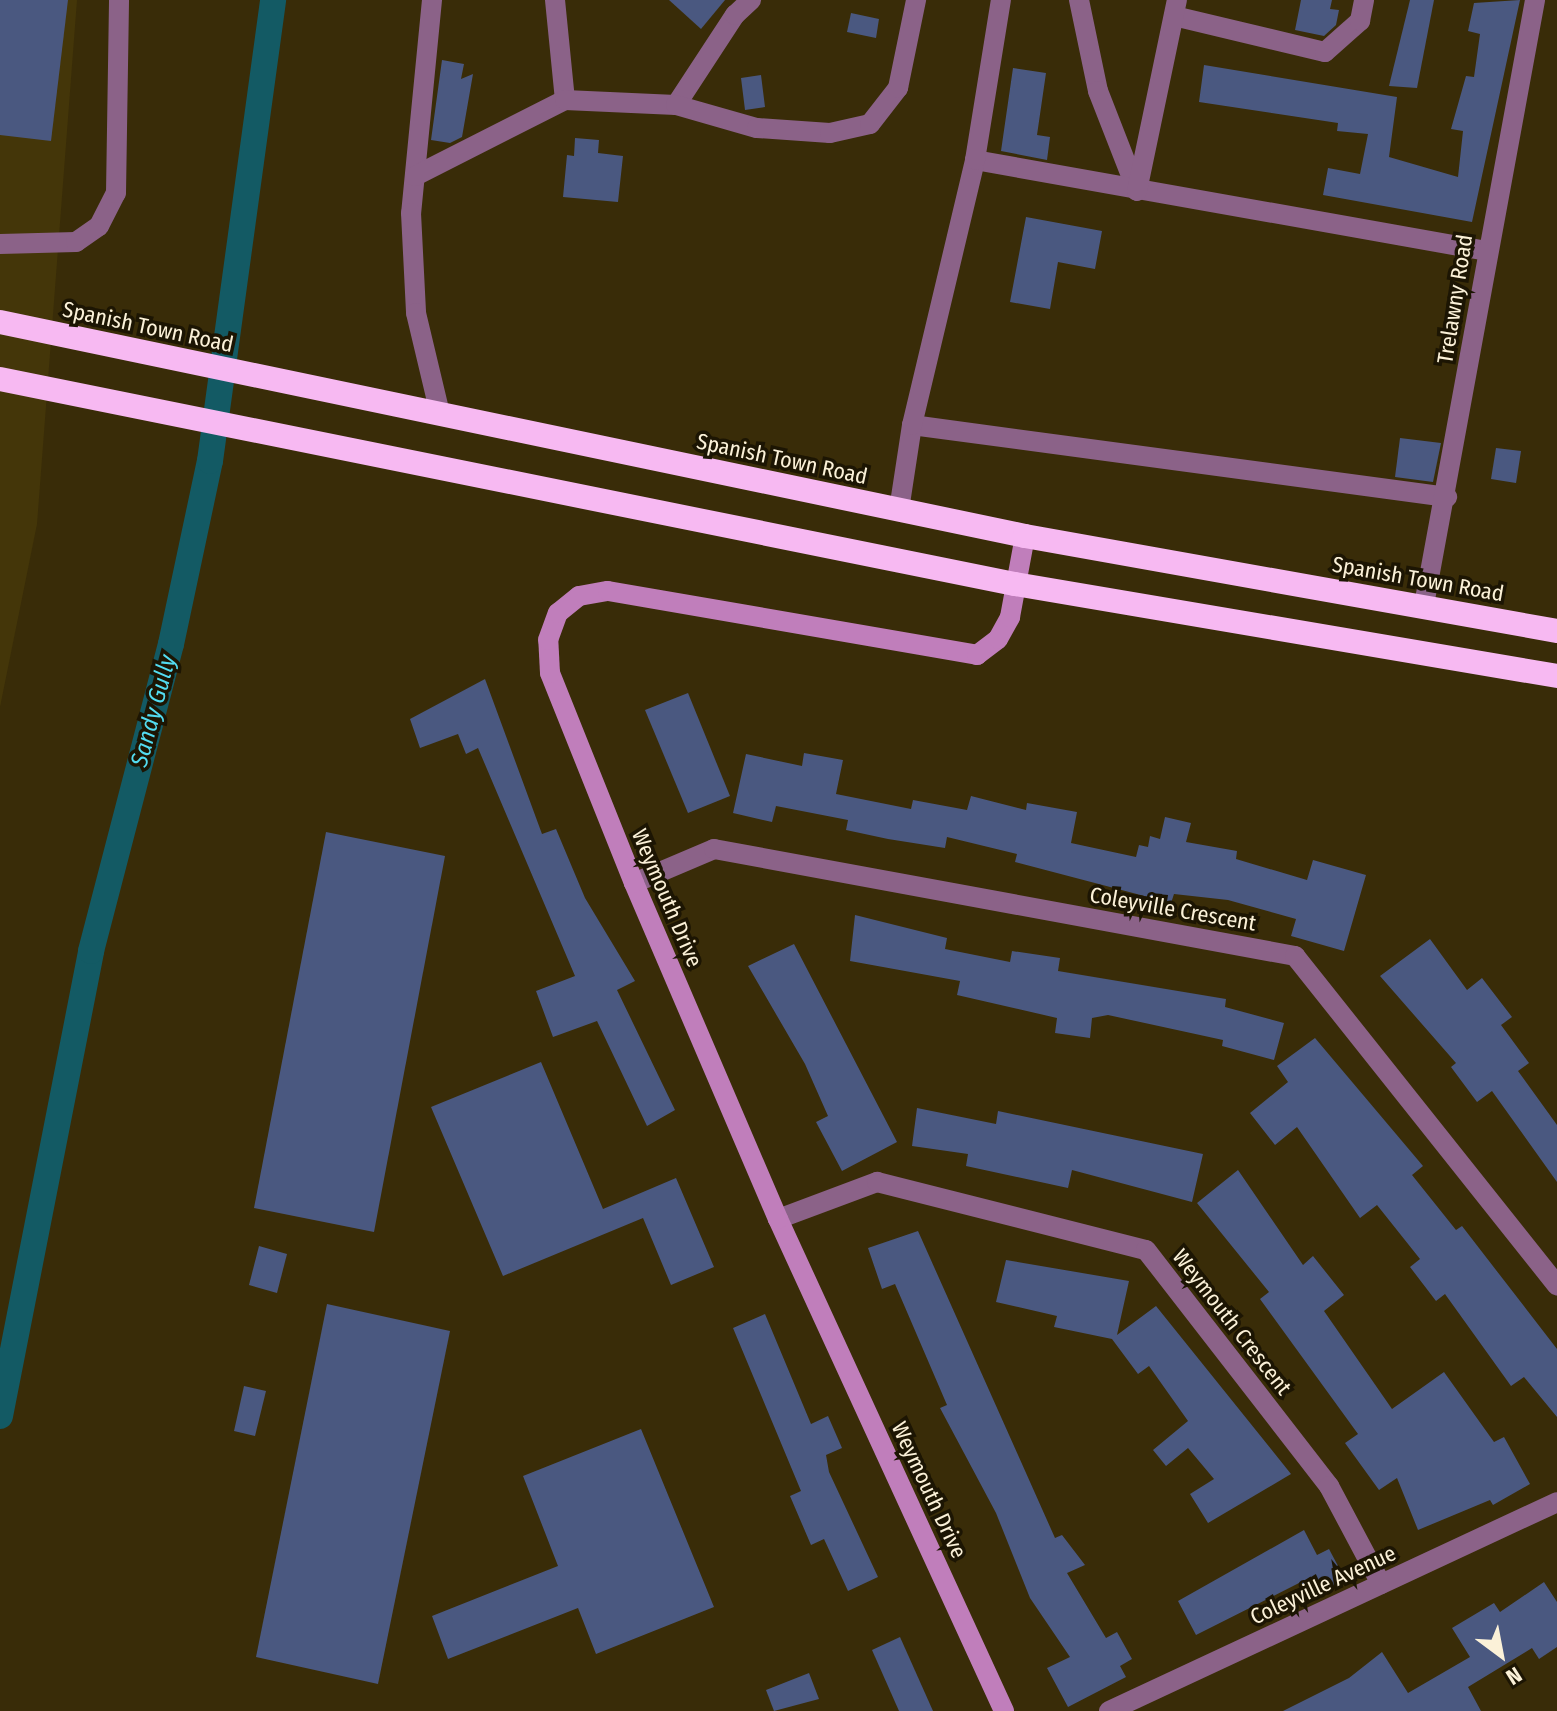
<!DOCTYPE html>
<html>
<head>
<meta charset="utf-8">
<style>
	body { margin:0 }
	#map { position:relative; width:1557px; height:1711px; overflow:hidden; background:#392c08; font-family:"Fira Sans Condensed",sans-serif }
	div>[style] { position:absolute }
	[style*='--x'] { left:calc(var(--x)*1px); top:calc(var(--y)*1px); width:calc(var(--w)*1px); rotate:calc(var(--a)*1deg) }
	.built>* { inset:0; background:#443609 }
	.canal>* { height:26px; margin:-13px; padding:0 13px; transform-origin:13px; border-radius:13px; background:#135a64 }
	.building>* { inset:0; background:#4a5880 }
	.street>* { height:20px; margin:-10px; padding:0 10px; transform-origin:10px; border-radius:10px; background:#8b6288 }
	.secondary>* { height:20px; margin:-10px; padding:0 10px; transform-origin:10px; border-radius:10px; background:#c07ebb }
	.highway>* { height:24px; margin:-12px; padding:0 12px; transform-origin:12px; border-radius:12px; background:#f7b9f2 }
	span { translate:-50% -50%; white-space:nowrap; text-align:center; line-height:1.15; -webkit-text-stroke:7px #1c1503; paint-order:stroke }
	.street-label { font-size:22px; color:#fbf1d8 }
	.water-label { font-size:24px; color:#53dcf1; font-style:italic }
	.north { position:absolute; left:1461px; top:1615px; width:80px; height:80px; -webkit-text-stroke:6px #1c1503; paint-order:stroke; rotate:148deg; font-size:22px; font-weight:700; line-height:32px; text-align:center; color:#fbf1d8 }
	.north::after { content:''; display:block; margin:auto; width:28px; height:36px; background:#fbf1d8; clip-path:polygon(50% 0,100% 100%,50% 72%,0 100%) }
</style>
</head>
<body>
<div id="map">
	<div class="built">
		<i style="clip-path:polygon(0 0,77px 0,37px 524px,0 707px)"></i>
	</div>
	<div class="canal">
		<i style="--x:0;--y:1416;--w:474;--a:-78.9"></i>
		<i style="--x:91;--y:951;--w:317;--a:-75.4"></i>
		<i style="--x:171;--y:644;--w:187;--a:-78"></i>
		<i style="--x:210;--y:461;--w:465;--a:-82.2"></i>
	</div>
	<div class="building">
		<i style="clip-path:polygon(0 0,68px 0,51px 141px,0 135px)"></i>
		<i style="clip-path:polygon(669px 0,725px 0,701px 29px)"></i>
		<i style="clip-path:polygon(1301px 0,1332px 0,1330px 9px,1339px 10px,1336px 25px,1324px 36px,1295px 30px)"></i>
		<i style="clip-path:polygon(1410px 0,1434px 0,1417px 88px,1389px 86px)"></i>
		<i style="clip-path:polygon(1520px 0,1472px 222px,1323px 195px,1328px 168px,1360px 174px,1368px 134px,1337px 131px,1338px 123px,1199px 102px,1204px 65px,1397px 97px,1389px 157px,1458px 177px,1463px 131px,1451px 129px,1466px 76px,1474px 77px,1480px 34px,1468px 31px,1474px 3px)"></i>
		<i style="clip-path:polygon(851px 13px,879px 19px,876px 38px,847px 32px)"></i>
		<i style="clip-path:polygon(442px 60px,464px 64px,461px 79px,473px 74px,462px 137px,450px 143px,431px 140px)"></i>
		<i style="clip-path:polygon(1013px 68px,1046px 73px,1037px 135px,1050px 137px,1047px 160px,1001px 151px)"></i>
		<i style="clip-path:polygon(761px 75px,765px 107px,745px 110px,741px 78px)"></i>
		<i style="clip-path:polygon(575px 138px,599px 140px,598px 153px,623px 156px,618px 202px,563px 197px,567px 155px,574px 156px)"></i>
		<i style="clip-path:polygon(1026px 217px,1102px 231px,1095px 269px,1058px 262px,1050px 309px,1010px 302px)"></i>
		<i style="clip-path:polygon(1400px 438px,1441px 443px,1433px 482px,1395px 477px)"></i>
		<i style="clip-path:polygon(1496px 448px,1521px 451px,1516px 483px,1491px 479px)"></i>
		<i style="clip-path:polygon(485px 679px,542px 834px,556px 829px,585px 898px,635px 981px,617px 990px,675px 1110px,647px 1126px,597px 1021px,553px 1037px,536px 991px,575px 976px,478px 748px,466px 754px,458px 734px,420px 748px,410px 719px)"></i>
		<i style="clip-path:polygon(688px 693px,730px 796px,688px 813px,645px 710px)"></i>
		<i style="clip-path:polygon(804px 753px,843px 760px,836px 794px,911px 809px,913px 800px,967px 810px,971px 796px,1026px 810px,1027px 803px,1077px 812px,1071px 843px,1136px 857px,1139px 845px,1148px 847px,1150px 836px,1160px 839px,1165px 817px,1191px 823px,1186px 842px,1237px 851px,1236px 859px,1307px 880px,1313px 860px,1366px 875px,1344px 951px,1291px 936px,1296px 919px,1228px 900px,1174px 894px,1171px 903px,1015px 862px,1017px 854px,947px 837px,945px 848px,888px 839px,846px 830px,848px 820px,776px 806px,772px 822px,733px 813px,746px 754px,802px 766px)"></i>
		<i style="clip-path:polygon(326px 832px,445px 856px,374px 1232px,254px 1208px)"></i>
		<i style="clip-path:polygon(855px 915px,947px 938px,945px 949px,1010px 962px,1012px 951px,1060px 958px,1058px 971px,1226px 999px,1225px 1007px,1284px 1023px,1274px 1060px,1222px 1046px,1223px 1040px,1108px 1015px,1092px 1018px,1090px 1038px,1055px 1033px,1057px 1018px,957px 995px,960px 981px,850px 961px)"></i>
		<i style="clip-path:polygon(1430px 939px,1467px 990px,1482px 978px,1512px 1017px,1501px 1025px,1529px 1063px,1518px 1071px,1557px 1125px,1557px 1182px,1492px 1091px,1477px 1102px,1451px 1067px,1456px 1063px,1380px 976px)"></i>
		<i style="clip-path:polygon(794px 944px,897px 1142px,842px 1171px,816px 1122px,828px 1116px,805px 1064px,748px 966px)"></i>
		<i style="clip-path:polygon(1315px 1038px,1423px 1166px,1412px 1175px,1456px 1230px,1462px 1226px,1557px 1349px,1557px 1417px,1524px 1377px,1511px 1386px,1445px 1294px,1436px 1301px,1410px 1267px,1420px 1259px,1377px 1205px,1360px 1218px,1297px 1127px,1275px 1145px,1250px 1113px,1288px 1082px,1277px 1066px)"></i>
		<i style="clip-path:polygon(541px 1062px,603px 1209px,676px 1178px,714px 1267px,671px 1285px,643px 1218px,503px 1276px,431px 1107px)"></i>
		<i style="clip-path:polygon(917px 1108px,996px 1124px,998px 1111px,1203px 1154px,1192px 1202px,1072px 1170px,1068px 1188px,966px 1166px,968px 1154px,912px 1146px)"></i>
		<i style="clip-path:polygon(1238px 1170px,1303px 1265px,1313px 1256px,1344px 1295px,1324px 1311px,1392px 1409px,1444px 1372px,1494px 1442px,1504px 1437px,1530px 1484px,1493px 1505px,1490px 1500px,1418px 1530px,1397px 1478px,1379px 1490px,1345px 1443px,1358px 1434px,1260px 1299px,1269px 1292px,1197px 1203px)"></i>
		<i style="clip-path:polygon(918px 1231px,1055px 1538px,1062px 1535px,1085px 1565px,1067px 1573px,1106px 1638px,1117px 1632px,1132px 1659px,1120px 1666px,1126px 1677px,1068px 1707px,1047px 1668px,1070px 1657px,1030px 1598px,996px 1513px,940px 1408px,947px 1405px,895px 1284px,882px 1289px,868px 1248px)"></i>
		<i style="clip-path:polygon(259px 1246px,287px 1254px,277px 1293px,249px 1285px)"></i>
		<i style="clip-path:polygon(1006px 1260px,1129px 1281px,1117px 1335px,1156px 1306px,1291px 1474px,1208px 1523px,1190px 1494px,1214px 1479px,1188px 1448px,1166px 1466px,1153px 1450px,1188px 1421px,1149px 1366px,1138px 1374px,1112px 1339px,1054px 1327px,1057px 1316px,996px 1302px)"></i>
		<i style="clip-path:polygon(327px 1304px,450px 1331px,378px 1684px,256px 1657px)"></i>
		<i style="clip-path:polygon(765px 1314px,811px 1424px,828px 1416px,842px 1448px,826px 1455px,829px 1472px,878px 1577px,848px 1591px,824px 1539px,811px 1545px,790px 1496px,801px 1491px,733px 1328px)"></i>
		<i style="clip-path:polygon(244px 1386px,266px 1391px,255px 1436px,234px 1431px)"></i>
		<i style="clip-path:polygon(641px 1429px,714px 1607px,596px 1654px,578px 1608px,448px 1659px,432px 1616px,558px 1566px,523px 1476px)"></i>
		<i style="clip-path:polygon(1304px 1530px,1317px 1555px,1329px 1549px,1346px 1581px,1311px 1600px,1301px 1582px,1196px 1635px,1178px 1601px)"></i>
		<i style="clip-path:polygon(1544px 1582px,1557px 1602px,1557px 1647px,1539px 1659px,1532px 1648px,1468px 1687px,1481px 1711px,1283px 1711px,1349px 1678px,1382px 1652px,1408px 1693px,1470px 1657px,1452px 1628px,1494px 1603px,1500px 1612px)"></i>
		<i style="clip-path:polygon(900px 1637px,933px 1711px,899px 1711px,872px 1650px)"></i>
		<i style="clip-path:polygon(809px 1673px,819px 1699px,774px 1711px,766px 1690px)"></i>
	</div>
	<div class="street">
		<i style="--x:432;--y:0;--w:214;--a:95.6"></i>
		<i style="--x:411;--y:213;--w:100;--a:87.1"></i>
		<i style="--x:416;--y:313;--w:104;--a:76.6"></i>
		<i style="--x:555;--y:0;--w:100;--a:84.3"></i>
		<i style="--x:1079;--y:0;--w:93;--a:78.2"></i>
		<i style="--x:1098;--y:91;--w:107;--a:68.7"></i>
		<i style="--x:1174;--y:16;--w:155;--a:13.4"></i>
		<i style="--x:1325;--y:52;--w:47;--a:-41.5"></i>
		<i style="--x:1360;--y:21;--w:21;--a:-79"></i>
		<i style="--x:676;--y:105;--w:108;--a:-56.8"></i>
		<i style="--x:735;--y:15;--w:22;--a:-43"></i>
		<i style="--x:975;--y:160;--w:520;--a:10.08"></i>
		<i style="--x:415;--y:176;--w:168;--a:-26.9"></i>
		<i style="--x:565;--y:100;--w:111;--a:2.6"></i>
		<i style="--x:676;--y:105;--w:84;--a:15.9"></i>
		<i style="--x:757;--y:128;--w:73;--a:3.9"></i>
		<i style="--x:830;--y:133;--w:41;--a:-12.7"></i>
		<i style="--x:870;--y:124;--w:46;--a:-52.1"></i>
		<i style="--x:898;--y:88;--w:90;--a:-78.4"></i>
		<i style="--x:1137;--y:191;--w:195;--a:-78.2"></i>
		<i style="--x:0;--y:244;--w:76;--a:-1.5"></i>
		<i style="--x:76;--y:242;--w:28;--a:-35"></i>
		<i style="--x:99;--y:226;--w:37;--a:-63"></i>
		<i style="--x:116;--y:193;--w:193;--a:-89.1"></i>
		<i style="--x:912;--y:425;--w:540;--a:7.66"></i>
		<i style="--x:899;--y:510;--w:86;--a:-81.3"></i>
		<i style="--x:912;--y:425;--w:272;--a:-76.6"></i>
		<i style="--x:975;--y:160;--w:162;--a:-80.8"></i>
		<i style="--x:1424;--y:605;--w:615;--a:-79.6"></i>
		<i style="--x:634;--y:883;--w:87;--a:-23"></i>
		<i style="--x:714;--y:849;--w:591;--a:10.43"></i>
		<i style="--x:1295;--y:956;--w:421;--a:51.5"></i>
		<i style="--x:778;--y:1219;--w:106;--a:-20.5"></i>
		<i style="--x:877;--y:1182;--w:277;--a:14.2"></i>
		<i style="--x:1146;--y:1250;--w:299;--a:52.2"></i>
		<i style="--x:1329;--y:1486;--w:111;--a:62"></i>
		<i style="--x:1109;--y:1711;--w:494;--a:-25"></i>
	</div>
	<div class="secondary">
		<i style="--x:1004;--y:1711;--w:541;--a:-114.67"></i>
		<i style="--x:778;--y:1219;--w:366;--a:-113.2"></i>
		<i style="--x:634;--y:883;--w:226;--a:-111.8"></i>
		<i style="--x:550;--y:673;--w:33;--a:-93"></i>
		<i style="--x:548;--y:640;--w:29;--a:-70"></i>
		<i style="--x:558;--y:613;--w:27;--a:-39"></i>
		<i style="--x:579;--y:596;--w:29;--a:-10"></i>
		<i style="--x:608;--y:591;--w:375;--a:9.8"></i>
		<i style="--x:977;--y:655;--w:26;--a:-37"></i>
		<i style="--x:998;--y:639;--w:25;--a:-61"></i>
		<i style="--x:1010;--y:617;--w:82;--a:-79.5"></i>
	</div>
	<div class="highway">
		<i style="--x:0;--y:322;--w:1047;--a:11.79"></i>
		<i style="--x:1025;--y:536;--w:540;--a:10.12"></i>
		<i style="--x:0;--y:379;--w:1035;--a:11.42"></i>
		<i style="--x:1015;--y:584;--w:550;--a:9.63"></i>
	</div>
	<div class="street-label">
		<span style="left:1455px;top:299px;rotate:-81deg">Trelawny Road</span>
		<span style="left:148px;top:327px;rotate:12deg">Spanish Town Road</span>
		<span style="left:782px;top:459px;rotate:12deg">Spanish Town Road</span>
		<span style="left:1418px;top:579px;rotate:10deg">Spanish Town Road</span>
		<span style="left:667px;top:898px;rotate:67deg">Weymouth Drive</span>
		<span style="left:1173px;top:909px;rotate:10deg">Coleyville Crescent</span>
		<span style="left:1232px;top:1322px;rotate:52deg">Weymouth Crescent</span>
		<span style="left:929px;top:1490px;rotate:65deg">Weymouth Drive</span>
		<span style="left:1323px;top:1585px;rotate:-25deg">Coleyville Avenue</span>
	</div>
	<div class="water-label">
		<span style="left:154px;top:711px;rotate:-75deg">Sandy Gully</span>
	</div>
	<div class="north">N</div>
</div>
</body>
</html>
